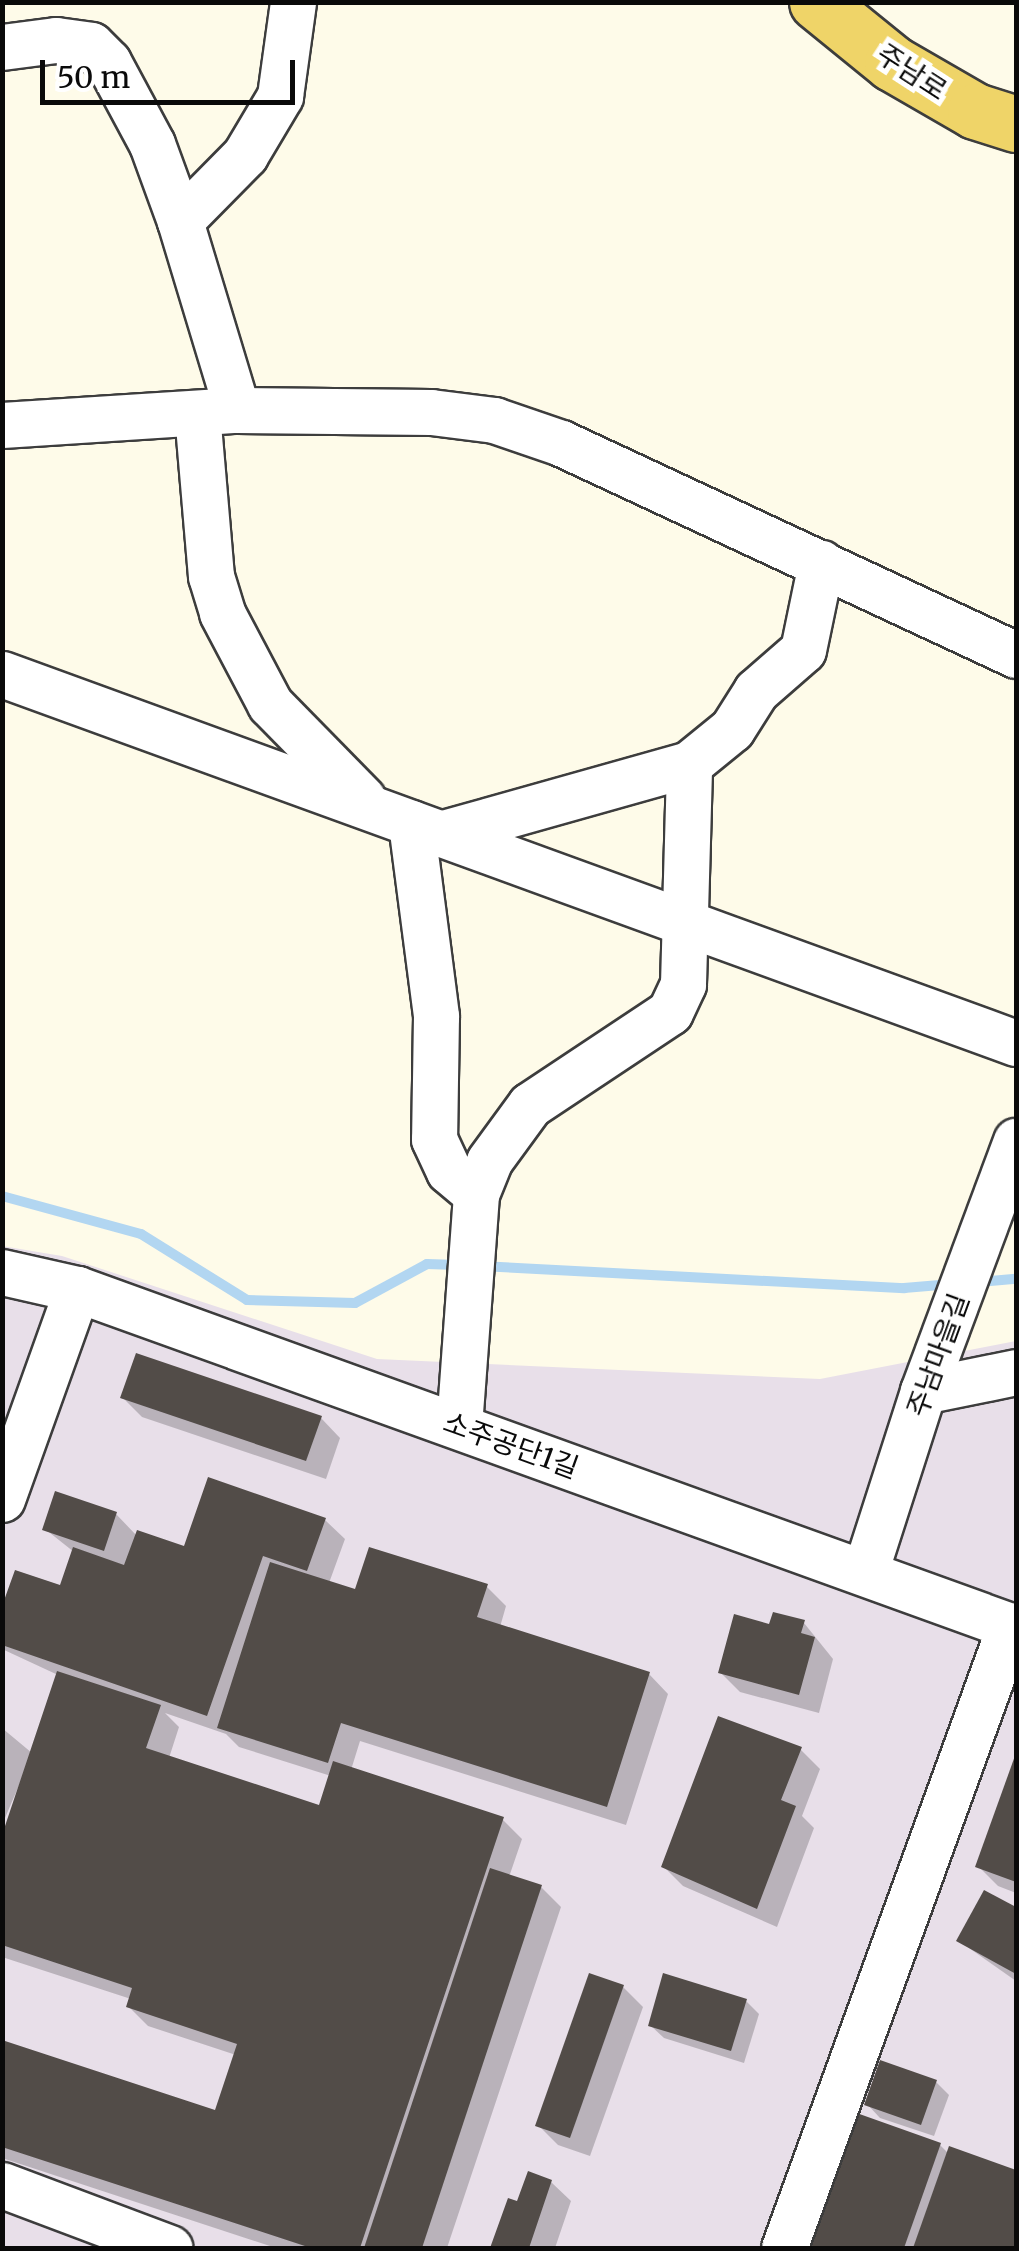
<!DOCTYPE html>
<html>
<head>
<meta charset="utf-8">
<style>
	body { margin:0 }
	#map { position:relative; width:1019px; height:2251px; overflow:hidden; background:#fefbe9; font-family:Merriweather,"Noto Sans KR",serif }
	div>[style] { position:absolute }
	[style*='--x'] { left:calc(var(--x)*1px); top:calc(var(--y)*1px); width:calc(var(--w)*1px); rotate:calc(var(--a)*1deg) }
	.industrial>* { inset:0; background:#e8dfe9 }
	.shadow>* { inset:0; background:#0003 }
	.stream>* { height:10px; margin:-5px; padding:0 5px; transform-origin:5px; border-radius:5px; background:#b2d6f1 }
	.building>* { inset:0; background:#524c48 }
	.roads { filter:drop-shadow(2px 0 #3d3d3d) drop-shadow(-2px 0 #3d3d3d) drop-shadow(0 2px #3d3d3d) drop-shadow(0 -2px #3d3d3d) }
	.minor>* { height:45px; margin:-22.5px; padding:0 22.5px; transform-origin:22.5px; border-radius:22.5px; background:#fff }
	.major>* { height:55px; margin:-27.5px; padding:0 27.5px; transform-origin:27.5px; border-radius:27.5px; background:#efd468 }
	span { translate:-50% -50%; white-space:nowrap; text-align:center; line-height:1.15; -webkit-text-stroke:10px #fff; paint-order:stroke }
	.street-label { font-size:28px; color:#0a0a0a }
	.frame { position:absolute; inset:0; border:5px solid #0a0a0a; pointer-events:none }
	.scale { position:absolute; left:40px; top:60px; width:255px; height:45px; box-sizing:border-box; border:5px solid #0a0a0a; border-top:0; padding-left:12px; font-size:30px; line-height:35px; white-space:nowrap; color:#0a0a0a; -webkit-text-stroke:8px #fff; paint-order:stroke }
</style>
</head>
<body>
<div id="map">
	<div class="industrial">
		<i style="clip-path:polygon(2px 1246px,62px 1256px,377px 1359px,820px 1379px,1016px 1341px,1016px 2248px,3px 2248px)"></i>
	</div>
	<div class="shadow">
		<i style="clip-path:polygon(123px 1398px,321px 1418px,340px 1438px,326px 1479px,142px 1417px)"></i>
		<i style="clip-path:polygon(evenodd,116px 1514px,137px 1536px,186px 1549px,325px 1520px,345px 1539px,329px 1583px,357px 1592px,487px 1587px,506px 1606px,500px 1627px,649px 1674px,668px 1694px,626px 1825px,360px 1741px,351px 1770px,502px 1819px,522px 1839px,509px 1877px,541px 1887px,561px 1907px,447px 2248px,276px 2248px,2px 2158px,2px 2042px,217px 2113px,236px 2055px,148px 2026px,129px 2007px,131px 1999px,2px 1957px,2px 1843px,29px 1762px,2px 1825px,2px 1728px,32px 1753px,58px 1675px,2px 1649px,2px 1613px,62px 1588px,74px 1552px,45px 1529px,116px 1514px,165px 1713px,226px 1734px,239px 1747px,331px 1776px,321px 1808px,169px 1758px,179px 1727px,165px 1713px)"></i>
		<i style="clip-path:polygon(804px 1623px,833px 1659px,819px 1713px,740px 1692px,720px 1672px,771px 1627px)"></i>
		<i style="clip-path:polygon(800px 1749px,820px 1769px,802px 1816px,814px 1828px,777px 1927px,683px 1886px,663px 1866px)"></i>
		<i style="clip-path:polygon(1016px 1759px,1016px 1893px,998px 1886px,978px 1866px)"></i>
		<i style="clip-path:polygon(985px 1893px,1016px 1910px,1016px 1981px,959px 1941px)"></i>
		<i style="clip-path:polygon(623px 1987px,643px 2007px,590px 2156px,558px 2145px,538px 2125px)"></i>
		<i style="clip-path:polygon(746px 2001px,759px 2014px,744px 2063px,664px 2038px,650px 2025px)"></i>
		<i style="clip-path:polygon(936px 2082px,949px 2095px,934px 2136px,880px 2118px,867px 2104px)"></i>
		<i style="clip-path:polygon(940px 2145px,949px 2154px,1016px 2173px,1016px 2248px,805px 2248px)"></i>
		<i style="clip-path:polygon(551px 2182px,571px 2201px,555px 2248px,493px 2248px,509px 2201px,519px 2205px)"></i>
	</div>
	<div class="stream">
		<i style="--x:2;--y:1196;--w:144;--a:15.3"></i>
		<i style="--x:141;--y:1234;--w:125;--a:31.9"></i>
		<i style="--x:247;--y:1300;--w:108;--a:1.6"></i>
		<i style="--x:355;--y:1303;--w:82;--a:-28.4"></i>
		<i style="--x:427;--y:1264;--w:31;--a:2"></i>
		<i style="--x:480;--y:1266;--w:425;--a:3"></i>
		<i style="--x:904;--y:1288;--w:48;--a:-4.8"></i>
		<i style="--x:979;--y:1282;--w:37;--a:-5"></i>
	</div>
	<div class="building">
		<i style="clip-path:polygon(136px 1353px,322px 1416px,306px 1461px,120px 1398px)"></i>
		<i style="clip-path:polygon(208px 1477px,326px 1518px,307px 1571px,263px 1556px,207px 1716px,2px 1645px,2px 1606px,15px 1570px,60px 1585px,73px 1547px,124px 1565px,137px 1530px,184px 1546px)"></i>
		<i style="clip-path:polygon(55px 1491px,117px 1512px,104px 1551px,42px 1530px)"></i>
		<i style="clip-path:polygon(369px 1547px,488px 1584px,477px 1617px,650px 1672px,607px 1807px,341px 1723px,328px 1763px,217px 1728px,270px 1562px,355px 1589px)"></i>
		<i style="clip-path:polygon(773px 1612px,805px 1620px,801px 1633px,815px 1637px,799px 1695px,718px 1673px,734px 1614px,769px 1624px)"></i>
		<i style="clip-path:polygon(57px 1671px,161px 1705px,146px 1748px,319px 1805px,333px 1761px,504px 1817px,360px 2248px,311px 2248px,2px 2147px,2px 2040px,215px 2110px,237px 2044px,126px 2007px,132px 1988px,2px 1945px,2px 1835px)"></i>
		<i style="clip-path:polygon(718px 1716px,802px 1747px,781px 1800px,796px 1806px,757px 1909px,661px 1867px)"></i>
		<i style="clip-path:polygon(1016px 1753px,1016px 1882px,975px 1867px)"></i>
		<i style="clip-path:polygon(490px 1868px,542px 1885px,422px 2248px,364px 2248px)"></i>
		<i style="clip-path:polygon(984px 1890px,1016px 1907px,1016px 1974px,956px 1941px)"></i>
		<i style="clip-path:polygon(589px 1973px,624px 1985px,570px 2138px,535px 2126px)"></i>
		<i style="clip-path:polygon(663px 1973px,747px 1999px,731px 2051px,648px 2026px)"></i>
		<i style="clip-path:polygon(880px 2060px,937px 2080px,921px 2125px,864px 2105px)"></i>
		<i style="clip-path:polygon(851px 2111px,941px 2143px,904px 2248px,802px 2248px)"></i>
		<i style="clip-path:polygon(949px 2146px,1016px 2170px,1016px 2248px,913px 2248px)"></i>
		<i style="clip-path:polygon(528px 2171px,552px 2180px,529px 2248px,490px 2248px,508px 2198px,517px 2201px)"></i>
	</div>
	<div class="roads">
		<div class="minor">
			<i style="--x:2;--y:47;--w:54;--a:-7.4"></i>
			<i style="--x:56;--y:40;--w:35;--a:8"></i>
			<i style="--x:91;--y:45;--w:24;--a:45"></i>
			<i style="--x:108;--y:62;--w:93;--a:61.8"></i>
			<i style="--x:152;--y:144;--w:82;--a:70"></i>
			<i style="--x:180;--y:221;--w:197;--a:73.2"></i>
			<i style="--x:180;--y:221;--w:93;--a:-45.4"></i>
			<i style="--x:245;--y:155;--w:69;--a:-59.3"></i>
			<i style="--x:280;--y:96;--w:95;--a:-82.1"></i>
			<i style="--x:197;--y:413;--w:164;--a:85.1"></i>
			<i style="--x:211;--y:576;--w:39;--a:73"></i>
			<i style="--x:222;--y:613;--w:103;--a:62.2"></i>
			<i style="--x:270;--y:704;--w:133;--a:45.6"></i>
			<i style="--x:2;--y:425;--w:235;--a:-3.7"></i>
			<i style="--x:237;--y:410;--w:194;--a:0.6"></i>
			<i style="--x:431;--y:412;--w:64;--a:7.2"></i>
			<i style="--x:494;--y:420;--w:71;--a:18.9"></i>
			<i style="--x:561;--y:443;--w:502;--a:24.98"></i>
			<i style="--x:2;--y:674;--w:1079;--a:20"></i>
			<i style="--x:411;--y:823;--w:195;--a:82.6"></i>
			<i style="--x:436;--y:1016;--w:123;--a:90.9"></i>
			<i style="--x:434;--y:1139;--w:35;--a:65"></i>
			<i style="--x:449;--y:1171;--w:35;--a:40"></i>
			<i style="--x:440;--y:834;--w:259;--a:-15.7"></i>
			<i style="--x:2;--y:1272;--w:77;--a:12.8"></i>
			<i style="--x:77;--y:1289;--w:998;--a:19.85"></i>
			<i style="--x:923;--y:1391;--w:95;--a:-11.5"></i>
			<i style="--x:459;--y:1426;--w:233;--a:-85.8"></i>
			<i style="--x:476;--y:1194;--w:35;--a:-68"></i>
			<i style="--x:489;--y:1161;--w:69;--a:-53.8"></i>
			<i style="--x:530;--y:1105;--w:168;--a:-33.6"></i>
			<i style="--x:670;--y:1012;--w:31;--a:-65"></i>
			<i style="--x:683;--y:984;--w:220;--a:-88.4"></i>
			<i style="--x:689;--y:764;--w:55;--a:-39.1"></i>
			<i style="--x:732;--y:729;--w:45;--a:-57.7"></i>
			<i style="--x:756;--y:691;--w:62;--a:-41.1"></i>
			<i style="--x:803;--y:650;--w:89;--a:-78.3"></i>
			<i style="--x:2;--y:1499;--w:223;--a:-70.3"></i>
			<i style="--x:865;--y:1572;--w:190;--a:-72.2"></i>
			<i style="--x:923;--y:1391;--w:267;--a:-69.6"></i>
			<i style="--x:2;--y:2185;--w:179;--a:20.6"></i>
			<i style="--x:784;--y:2248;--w:662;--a:-70.03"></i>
		</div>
		<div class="major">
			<i style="--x:817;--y:2;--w:97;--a:39.1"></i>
			<i style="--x:892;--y:63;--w:96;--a:30"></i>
			<i style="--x:975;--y:111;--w:43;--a:17.6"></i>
		</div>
	</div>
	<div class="street-label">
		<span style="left:912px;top:72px;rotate:33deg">주남로</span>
		<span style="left:938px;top:1355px;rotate:-70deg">주남마을길</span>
		<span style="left:511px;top:1445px;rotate:20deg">소주공단1길</span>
	</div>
	<div class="frame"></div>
	<div class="scale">50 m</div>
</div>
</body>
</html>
